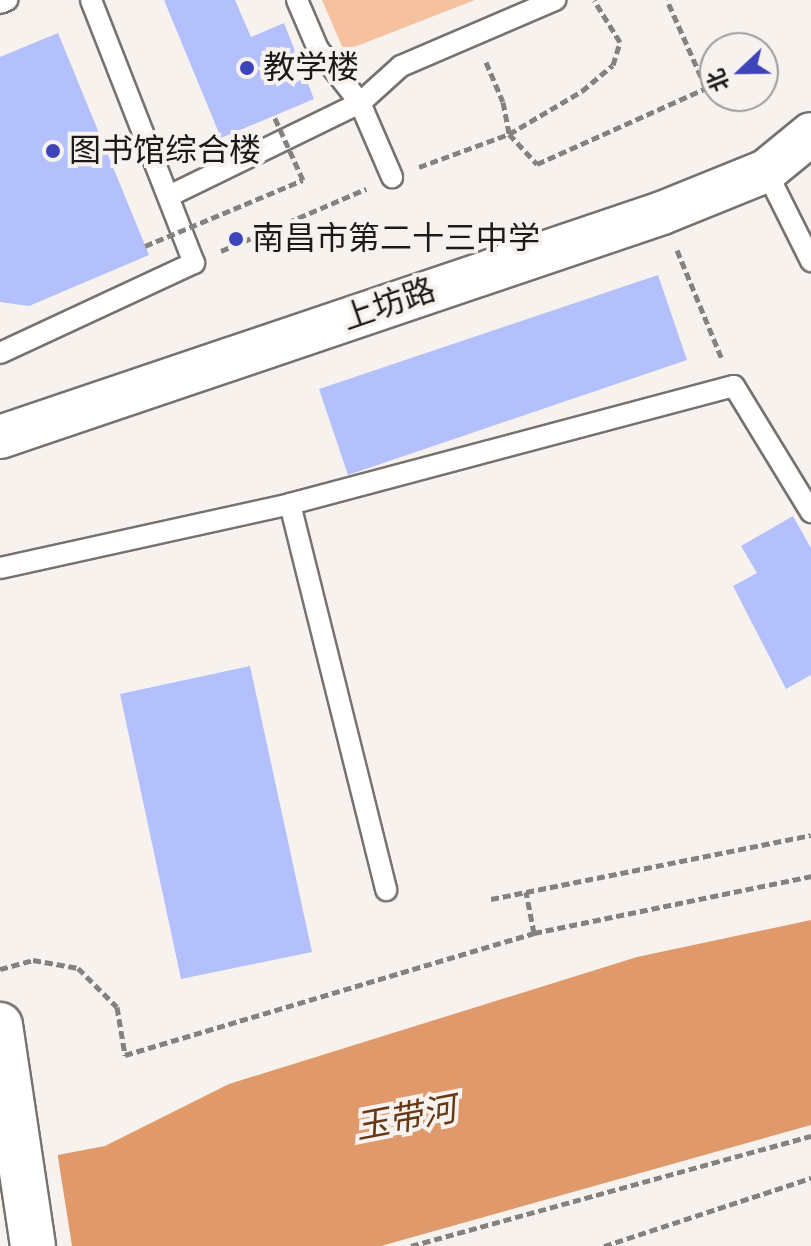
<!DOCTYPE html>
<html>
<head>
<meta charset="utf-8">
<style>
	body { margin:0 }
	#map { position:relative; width:811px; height:1246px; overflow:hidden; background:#f7f2ee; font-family:"Alegreya Sans","Noto Sans SC",sans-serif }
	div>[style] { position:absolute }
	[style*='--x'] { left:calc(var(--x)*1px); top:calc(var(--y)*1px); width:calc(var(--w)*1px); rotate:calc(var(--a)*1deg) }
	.green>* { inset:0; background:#f5c19f }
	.water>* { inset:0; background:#e0996b }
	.pier>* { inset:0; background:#f7f2ee }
	.building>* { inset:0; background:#b4c0fb }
	.path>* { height:5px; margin-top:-2.5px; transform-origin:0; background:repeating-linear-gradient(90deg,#85817f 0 8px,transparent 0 12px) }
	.roads { filter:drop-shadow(2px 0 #77726f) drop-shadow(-2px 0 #77726f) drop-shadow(0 2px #77726f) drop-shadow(0 -2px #77726f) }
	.service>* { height:20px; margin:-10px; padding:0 10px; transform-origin:10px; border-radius:10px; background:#fff }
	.minor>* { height:42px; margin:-21px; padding:0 21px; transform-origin:21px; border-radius:21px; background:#fff }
	.secondary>* { height:44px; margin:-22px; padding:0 22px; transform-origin:22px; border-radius:22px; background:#fff }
	.path-bridge>* { height:5px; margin-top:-2.5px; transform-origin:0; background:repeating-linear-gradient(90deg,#85817f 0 8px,transparent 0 12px) }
	.dots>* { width:22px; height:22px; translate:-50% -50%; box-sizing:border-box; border:4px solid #f7f2ee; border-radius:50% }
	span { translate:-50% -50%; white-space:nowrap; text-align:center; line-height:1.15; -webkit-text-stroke:8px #f7f2ee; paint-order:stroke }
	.poi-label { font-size:32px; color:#1c1a19 }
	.left { translate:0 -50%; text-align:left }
	.street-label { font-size:32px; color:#1c1a19 }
	.water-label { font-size:34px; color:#663816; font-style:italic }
	.north { position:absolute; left:699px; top:32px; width:80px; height:80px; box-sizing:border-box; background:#f7f2ee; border:2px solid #9f9c99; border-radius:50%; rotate:248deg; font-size:22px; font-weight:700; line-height:32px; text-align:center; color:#1c1a19 }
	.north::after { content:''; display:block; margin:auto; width:28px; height:36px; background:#4044b9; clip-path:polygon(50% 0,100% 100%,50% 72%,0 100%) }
</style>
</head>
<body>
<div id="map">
	<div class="green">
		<i style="clip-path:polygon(322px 0,475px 0,344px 51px)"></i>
	</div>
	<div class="water">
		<i style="clip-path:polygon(811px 920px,811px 1125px,381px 1246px,0 1246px,0 1166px,105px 1146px,229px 1084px,637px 957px)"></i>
	</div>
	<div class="pier">
		<i style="clip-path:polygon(57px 1151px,72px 1246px,0 1246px,0 1162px)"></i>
	</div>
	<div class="building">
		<i style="clip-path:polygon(164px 0,235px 0,251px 37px,284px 23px,314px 99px,221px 138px)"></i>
		<i style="clip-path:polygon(58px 33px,149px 255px,29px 306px,0 302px,0 57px)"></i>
		<i style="clip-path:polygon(658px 275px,687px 360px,348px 475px,319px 389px)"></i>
		<i style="clip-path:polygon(793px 516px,811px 548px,811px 675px,786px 689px,733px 586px,757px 573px,741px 546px)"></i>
		<i style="clip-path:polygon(250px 666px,312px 952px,181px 979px,120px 694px)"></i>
	</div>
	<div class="path">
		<i style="--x:486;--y:62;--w:43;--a:67"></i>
		<i style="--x:503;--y:102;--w:33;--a:79"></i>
		<i style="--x:509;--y:134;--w:41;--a:47"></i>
		<i style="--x:537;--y:164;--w:185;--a:-24.2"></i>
		<i style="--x:706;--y:88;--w:96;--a:-113.9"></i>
		<i style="--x:419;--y:167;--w:96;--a:-20.1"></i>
		<i style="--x:509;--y:134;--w:85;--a:-30.5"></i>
		<i style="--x:582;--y:91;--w:40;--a:-40"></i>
		<i style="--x:613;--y:65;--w:24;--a:-73"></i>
		<i style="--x:620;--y:42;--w:49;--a:-121.8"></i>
		<i style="--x:677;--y:250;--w:118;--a:67.6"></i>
		<i style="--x:221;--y:251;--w:158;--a:-23.2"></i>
		<i style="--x:491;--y:899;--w:326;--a:-11.3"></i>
		<i style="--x:534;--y:933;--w:283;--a:-11.6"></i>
		<i style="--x:0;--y:969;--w:34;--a:-15"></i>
		<i style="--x:33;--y:960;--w:46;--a:10.1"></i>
		<i style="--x:78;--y:968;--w:55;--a:45"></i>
		<i style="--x:117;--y:1007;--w:49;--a:80.5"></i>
		<i style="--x:125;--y:1055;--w:427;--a:-16.6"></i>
		<i style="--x:534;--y:933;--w:42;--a:-101"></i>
		<i style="--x:411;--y:1246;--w:415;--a:-15.4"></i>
		<i style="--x:604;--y:1246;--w:218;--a:-18.2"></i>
	</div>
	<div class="roads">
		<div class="service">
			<i style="--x:297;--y:0;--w:53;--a:66.8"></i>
			<i style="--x:318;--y:49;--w:68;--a:52.1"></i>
			<i style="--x:360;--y:103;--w:81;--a:66.6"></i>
			<i style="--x:0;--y:3;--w:8;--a:-23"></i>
			<i style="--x:766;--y:171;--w:101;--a:63.4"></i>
			<i style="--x:171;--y:195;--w:210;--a:-26"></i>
			<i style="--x:360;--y:103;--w:55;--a:-42.1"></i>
			<i style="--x:401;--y:66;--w:168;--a:-23.2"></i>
			<i style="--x:0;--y:353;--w:214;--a:-24.9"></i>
			<i style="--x:194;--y:263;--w:282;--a:-111.4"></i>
			<i style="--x:290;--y:504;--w:459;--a:-14.9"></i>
			<i style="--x:734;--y:386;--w:148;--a:58.6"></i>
			<i style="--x:0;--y:568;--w:297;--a:-12.4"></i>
			<i style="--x:290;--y:504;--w:398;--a:76"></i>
		</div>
		<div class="minor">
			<i style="--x:0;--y:437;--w:699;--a:-18.69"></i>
			<i style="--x:662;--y:213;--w:112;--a:-22"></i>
			<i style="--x:766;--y:171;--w:58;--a:-39.4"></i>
		</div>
		<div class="secondary">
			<i style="--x:0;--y:1025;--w:223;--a:81.5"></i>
		</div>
	</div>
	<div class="path-bridge">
		<i style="--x:145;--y:246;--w:171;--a:-22.7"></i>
		<i style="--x:303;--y:180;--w:70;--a:-114.4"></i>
	</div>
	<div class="dots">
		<i style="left:247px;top:68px;background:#4044b9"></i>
		<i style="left:53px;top:151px;background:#4044b9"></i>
		<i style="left:236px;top:239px;background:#4044b9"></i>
	</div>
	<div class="poi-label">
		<span class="left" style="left:263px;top:68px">教学楼</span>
		<span class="left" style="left:69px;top:151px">图书馆综合楼</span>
		<span class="left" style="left:252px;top:239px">南昌市第二十三中学</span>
	</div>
	<div class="street-label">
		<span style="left:389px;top:305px;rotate:-19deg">上坊路</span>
	</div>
	<div class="water-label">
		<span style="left:406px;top:1120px;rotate:-11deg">玉带河</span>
	</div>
	<div class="north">北</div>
</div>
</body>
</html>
